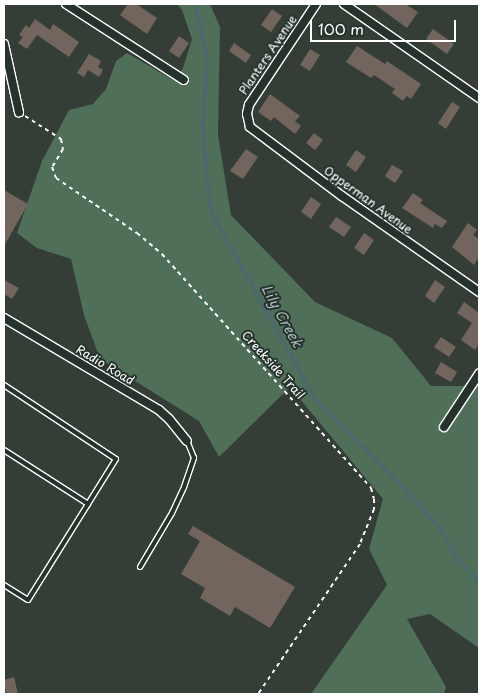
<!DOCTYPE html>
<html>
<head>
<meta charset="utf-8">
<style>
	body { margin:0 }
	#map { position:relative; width:483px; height:698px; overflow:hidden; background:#353d37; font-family:"Playpen Sans",sans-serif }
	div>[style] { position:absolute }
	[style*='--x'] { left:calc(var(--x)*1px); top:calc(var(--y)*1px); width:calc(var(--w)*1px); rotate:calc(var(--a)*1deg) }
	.green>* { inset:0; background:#4f6f59 }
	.stream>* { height:3px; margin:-1.5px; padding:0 1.5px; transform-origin:1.5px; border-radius:1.5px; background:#4b6771 }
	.building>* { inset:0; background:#71655e }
	.path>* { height:2px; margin-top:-1px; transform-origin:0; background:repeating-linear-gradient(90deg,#fff 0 4px,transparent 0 8px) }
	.roads { filter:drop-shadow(1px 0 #fff) drop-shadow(-1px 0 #fff) drop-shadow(0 1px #fff) drop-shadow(0 -1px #fff) }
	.lane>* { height:4px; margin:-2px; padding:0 2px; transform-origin:2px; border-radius:2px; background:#26332d }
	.street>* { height:8px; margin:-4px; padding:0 4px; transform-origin:4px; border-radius:4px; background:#26332d }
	span { translate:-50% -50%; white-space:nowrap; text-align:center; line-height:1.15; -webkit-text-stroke:4px #26332d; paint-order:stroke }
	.street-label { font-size:12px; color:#fff }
	.water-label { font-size:14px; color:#aebbbf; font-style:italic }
	.frame { position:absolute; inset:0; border:5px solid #fff; pointer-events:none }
	.scale { position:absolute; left:310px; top:20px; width:146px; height:22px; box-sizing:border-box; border:2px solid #fff; border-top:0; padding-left:6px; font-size:15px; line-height:18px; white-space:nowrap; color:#fff; -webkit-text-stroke:4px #26332d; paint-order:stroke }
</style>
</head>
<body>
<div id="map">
	<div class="green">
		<i style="clip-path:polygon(177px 4px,210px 4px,220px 27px,218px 135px,231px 215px,315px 302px,392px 338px,431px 386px,479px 386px,479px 648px,430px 614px,407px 619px,446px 687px,444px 694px,311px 694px,387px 585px,369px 549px,383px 499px,290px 387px,219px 457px,199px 421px,100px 359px,84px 315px,71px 259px,37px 248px,17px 233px,42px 161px,69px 110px,93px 104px,106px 89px,116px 61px,127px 53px,175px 81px,183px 68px,192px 39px,182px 10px)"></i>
	</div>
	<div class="stream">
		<i style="--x:195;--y:4;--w:58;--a:78.1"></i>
		<i style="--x:207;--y:61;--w:65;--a:94.4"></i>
		<i style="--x:202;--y:126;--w:84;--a:84.6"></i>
		<i style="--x:210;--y:210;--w:215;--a:61"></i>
		<i style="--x:314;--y:398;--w:115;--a:45"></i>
		<i style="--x:395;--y:479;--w:68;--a:47.4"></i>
		<i style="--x:441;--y:529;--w:29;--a:63"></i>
		<i style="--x:454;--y:555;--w:37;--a:47"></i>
	</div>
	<div class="building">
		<i style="clip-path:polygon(128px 4px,136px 4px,157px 18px,147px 34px,120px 15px)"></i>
		<i style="clip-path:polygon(374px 4px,405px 4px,418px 12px,407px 28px)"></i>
		<i style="clip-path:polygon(272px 9px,282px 16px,271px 32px,261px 25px)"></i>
		<i style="clip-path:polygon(35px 19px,50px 30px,53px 24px,79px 42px,69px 57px,37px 35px,27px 49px,18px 43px,23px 37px,19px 35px,26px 25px,29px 28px)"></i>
		<i style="clip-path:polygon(433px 29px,454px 44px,447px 54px,426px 39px)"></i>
		<i style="clip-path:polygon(179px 36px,189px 43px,179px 58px,169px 51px)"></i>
		<i style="clip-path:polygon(234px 43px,251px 55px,246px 63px,229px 51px)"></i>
		<i style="clip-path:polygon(357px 46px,385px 64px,387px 61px,421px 84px,411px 99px,407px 96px,403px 101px,392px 93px,395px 89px,374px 75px,371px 78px,346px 62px)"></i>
		<i style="clip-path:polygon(310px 49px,320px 55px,310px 71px,300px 65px)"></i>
		<i style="clip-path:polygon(89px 54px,101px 61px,98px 67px,103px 70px,99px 77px,88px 70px,84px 77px,77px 73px)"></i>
		<i style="clip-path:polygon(270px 94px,300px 116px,295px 121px,301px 126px,295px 134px,274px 117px,271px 121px,258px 112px)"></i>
		<i style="clip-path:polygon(452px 102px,460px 107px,446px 129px,438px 123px)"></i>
		<i style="clip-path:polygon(314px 133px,323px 140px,315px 150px,306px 143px)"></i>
		<i style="clip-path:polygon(246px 149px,258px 157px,243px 179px,230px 171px)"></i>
		<i style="clip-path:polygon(356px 150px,366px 157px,356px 172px,346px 165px)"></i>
		<i style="clip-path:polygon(392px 165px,403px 171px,395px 183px,385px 176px)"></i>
		<i style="clip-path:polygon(4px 190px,28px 204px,4px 246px)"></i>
		<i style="clip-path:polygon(413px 193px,423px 200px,420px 203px,447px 221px,442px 228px,435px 224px,433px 228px,402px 208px)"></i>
		<i style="clip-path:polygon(311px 197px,321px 204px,311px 219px,301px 212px)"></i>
		<i style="clip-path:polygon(336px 217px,351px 227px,344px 237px,329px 227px)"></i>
		<i style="clip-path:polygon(468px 223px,477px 230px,473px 235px,479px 239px,479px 257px,474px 265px,452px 247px)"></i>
		<i style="clip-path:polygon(364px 233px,374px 240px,364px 255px,354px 248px)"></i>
		<i style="clip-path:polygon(4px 280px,19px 288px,12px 299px,4px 294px)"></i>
		<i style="clip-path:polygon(435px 280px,445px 287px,434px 303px,425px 296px)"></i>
		<i style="clip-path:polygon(464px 302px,479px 313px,479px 344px,475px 350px,461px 340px,472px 323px,457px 313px)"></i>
		<i style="clip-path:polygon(441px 337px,456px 347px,449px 357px,434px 347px)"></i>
		<i style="clip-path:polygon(441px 362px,457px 372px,451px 382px,435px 373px)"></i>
		<i style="clip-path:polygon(193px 526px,295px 587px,270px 628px,235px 607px,230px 616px,200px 598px,205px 588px,181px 574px,200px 541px,188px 534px)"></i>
		<i style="clip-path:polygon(14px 677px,18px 694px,6px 694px,4px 680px)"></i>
	</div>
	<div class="path">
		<i style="--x:25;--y:116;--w:43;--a:32.6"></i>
		<i style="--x:61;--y:139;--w:10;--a:79"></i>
		<i style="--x:63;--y:149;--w:21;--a:121"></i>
		<i style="--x:52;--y:167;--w:12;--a:70"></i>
		<i style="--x:56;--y:178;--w:98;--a:34.2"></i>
		<i style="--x:137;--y:233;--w:33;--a:40"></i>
		<i style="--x:162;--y:254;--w:314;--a:48.2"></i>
		<i style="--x:371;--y:488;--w:11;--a:75"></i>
		<i style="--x:374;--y:499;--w:10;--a:90"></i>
		<i style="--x:374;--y:509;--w:38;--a:112"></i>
		<i style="--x:360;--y:544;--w:181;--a:124.2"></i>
	</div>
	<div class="roads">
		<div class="lane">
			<i style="--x:4;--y:385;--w:134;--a:33.5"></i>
			<i style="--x:116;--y:459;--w:53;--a:121.9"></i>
			<i style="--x:4;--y:450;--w:100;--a:32.7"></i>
			<i style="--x:88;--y:504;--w:113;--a:122"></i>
			<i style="--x:28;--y:600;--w:28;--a:-148"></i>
			<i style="--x:140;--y:567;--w:63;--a:-59.3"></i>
			<i style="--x:172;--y:513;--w:29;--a:-65"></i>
			<i style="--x:184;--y:487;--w:31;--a:-71"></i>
			<i style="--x:194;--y:458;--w:18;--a:-112"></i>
		</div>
		<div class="street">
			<i style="--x:66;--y:4;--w:140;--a:32.8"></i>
			<i style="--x:316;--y:4;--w:121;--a:123.6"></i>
			<i style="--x:249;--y:105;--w:9;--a:103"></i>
			<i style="--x:247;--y:114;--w:13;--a:77"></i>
			<i style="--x:250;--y:127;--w:115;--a:36.9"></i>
			<i style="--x:342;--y:196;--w:167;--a:35"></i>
			<i style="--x:344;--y:4;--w:165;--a:34.8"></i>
			<i style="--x:4;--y:44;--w:70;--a:77.6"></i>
			<i style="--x:4;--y:318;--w:180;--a:30.7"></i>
			<i style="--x:159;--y:410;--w:13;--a:42"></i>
			<i style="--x:169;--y:419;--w:28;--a:51"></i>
			<i style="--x:444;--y:427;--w:64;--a:-56.6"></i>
		</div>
	</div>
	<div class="street-label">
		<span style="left:268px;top:55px;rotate:-56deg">Planters Avenue</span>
		<span style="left:368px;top:200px;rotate:36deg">Opperman Avenue</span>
		<span style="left:105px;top:365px;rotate:31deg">Radio Road</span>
		<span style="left:273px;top:365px;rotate:48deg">Creekside Trail</span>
	</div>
	<div class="water-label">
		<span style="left:282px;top:316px;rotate:61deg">Lily Creek</span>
	</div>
	<div class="frame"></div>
	<div class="scale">100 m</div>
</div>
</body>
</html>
